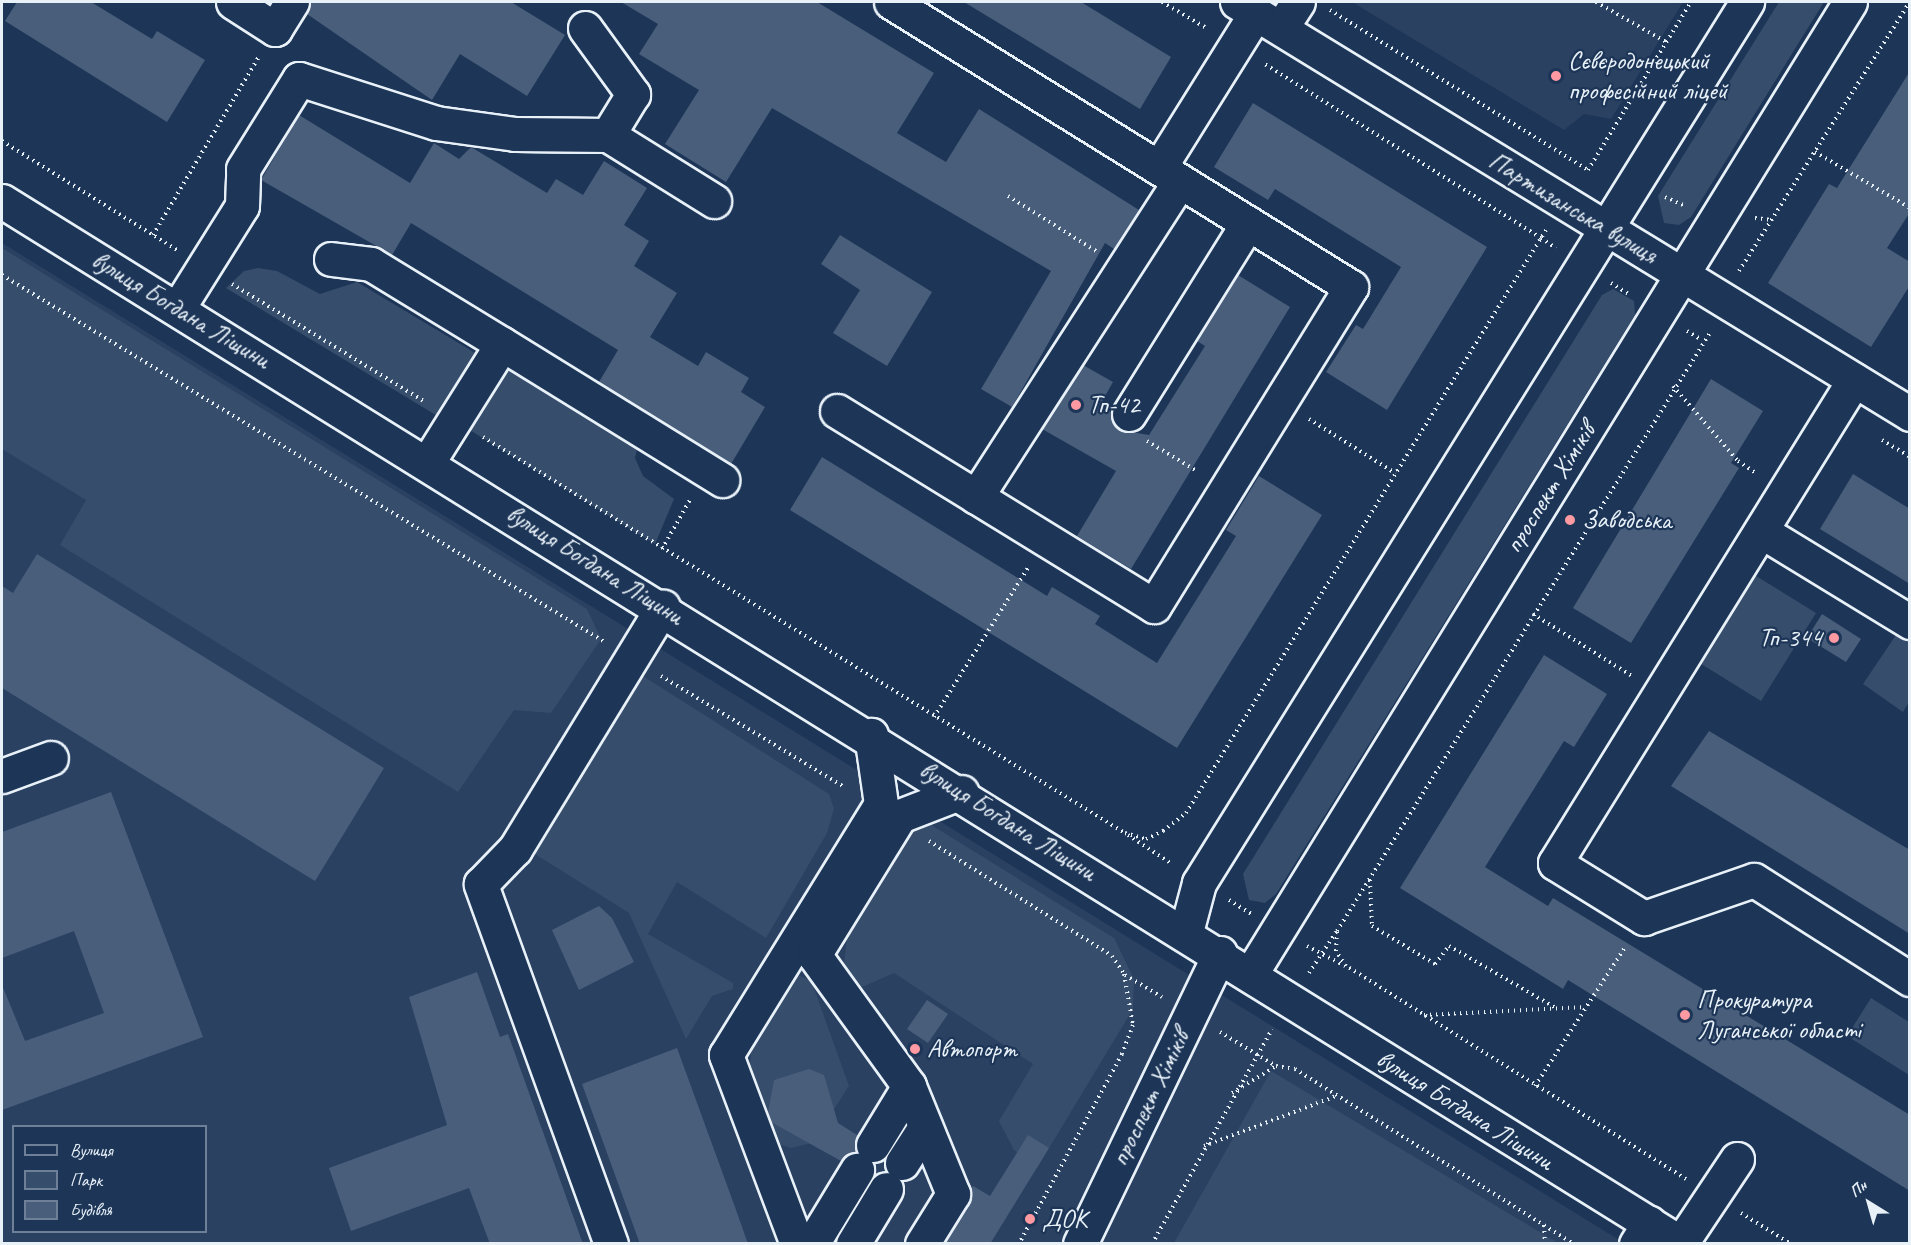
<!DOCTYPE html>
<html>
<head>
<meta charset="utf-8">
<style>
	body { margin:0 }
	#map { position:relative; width:1911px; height:1245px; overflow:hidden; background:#1d3557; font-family:Caveat,sans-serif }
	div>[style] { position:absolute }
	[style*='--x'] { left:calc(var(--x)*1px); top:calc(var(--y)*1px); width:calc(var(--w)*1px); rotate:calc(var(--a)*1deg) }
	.built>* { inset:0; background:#2a4162 }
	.green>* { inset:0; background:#374d6c }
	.building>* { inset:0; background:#495e7a }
	.path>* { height:4px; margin-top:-2px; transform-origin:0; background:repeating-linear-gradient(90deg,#e8f1f8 0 1.5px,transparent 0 6px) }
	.roads { filter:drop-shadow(2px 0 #e8f1f8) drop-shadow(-2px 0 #e8f1f8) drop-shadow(0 2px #e8f1f8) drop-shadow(0 -2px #e8f1f8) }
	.minor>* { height:33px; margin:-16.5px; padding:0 16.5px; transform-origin:16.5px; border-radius:16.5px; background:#1d3557 }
	.major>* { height:33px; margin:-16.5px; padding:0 16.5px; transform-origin:16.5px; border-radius:16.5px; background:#1d3557 }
	.dots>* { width:16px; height:16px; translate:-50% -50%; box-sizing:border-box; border:3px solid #1d3557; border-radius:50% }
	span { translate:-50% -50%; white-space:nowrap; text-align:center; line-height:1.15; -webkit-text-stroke:4.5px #1d3557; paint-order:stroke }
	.poi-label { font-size:26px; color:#e8f1f8 }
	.left { translate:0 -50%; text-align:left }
	.right { translate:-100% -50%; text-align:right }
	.street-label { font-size:26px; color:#e8f1f8 }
	.frame { position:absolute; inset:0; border:3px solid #e8f1f8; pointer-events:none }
	.legend { position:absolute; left:12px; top:1125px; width:195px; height:108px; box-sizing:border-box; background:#1d3557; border:2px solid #6e8097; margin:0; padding:8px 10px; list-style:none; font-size:18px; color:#e8f1f8 }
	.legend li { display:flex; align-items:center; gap:12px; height:30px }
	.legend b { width:30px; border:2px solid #6e8097 }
	.north { position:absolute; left:1839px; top:1173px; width:60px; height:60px; -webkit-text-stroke:4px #1d3557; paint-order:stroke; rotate:323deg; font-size:16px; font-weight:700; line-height:24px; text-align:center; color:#e8f1f8 }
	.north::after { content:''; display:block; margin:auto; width:21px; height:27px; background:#e8f1f8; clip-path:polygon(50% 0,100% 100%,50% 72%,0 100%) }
</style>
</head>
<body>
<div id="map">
	<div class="built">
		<i style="clip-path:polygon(1352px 2px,1683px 2px,1611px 119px,1584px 114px,1564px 130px)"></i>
		<i style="clip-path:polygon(evenodd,2px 243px,1624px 1243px,2px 1243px,2px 243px,14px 1126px,206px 1126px,206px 1232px,14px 1232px,14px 1126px)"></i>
	</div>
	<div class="green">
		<i style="clip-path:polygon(1779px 2px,1824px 2px,1691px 217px,1679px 225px,1664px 223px,1658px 196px)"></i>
		<i style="clip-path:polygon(2px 248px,587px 609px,601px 639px,551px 713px,514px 710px,458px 792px,60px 545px,86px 500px,2px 449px)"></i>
		<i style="clip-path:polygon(258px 268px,277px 271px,320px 294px,357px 282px,482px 357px,444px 420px,226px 288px,244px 271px)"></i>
		<i style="clip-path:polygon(1613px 289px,1634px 301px,1635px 315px,1276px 894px,1265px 903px,1249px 900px,1243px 874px,1602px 295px)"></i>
		<i style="clip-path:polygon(506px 367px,638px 444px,635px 458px,643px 476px,674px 499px,655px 544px,468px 429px)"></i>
		<i style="clip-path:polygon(1753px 574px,1816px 613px,1761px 701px,1698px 662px)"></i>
		<i style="clip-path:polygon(1898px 632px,1909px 640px,1909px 702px,1903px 712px,1863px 684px)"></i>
		<i style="clip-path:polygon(635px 671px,829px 794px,834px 809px,827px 833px,766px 938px,677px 882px,648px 934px,733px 983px,733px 989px,712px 996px,686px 1039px,629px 913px,527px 849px)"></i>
		<i style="clip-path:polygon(920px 818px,1114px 938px,1134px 979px,1133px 1009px,1037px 1168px,1014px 1150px,999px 1121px,1033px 1064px,894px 973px,862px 987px,844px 964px,849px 921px)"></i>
		<i style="clip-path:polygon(791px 973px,811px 980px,849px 1086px,812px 1143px,791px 1148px,775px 1143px,749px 1078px,752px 1040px)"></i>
		<i style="clip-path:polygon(1871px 998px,1909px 1022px,1909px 1075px,1847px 1036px)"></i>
		<i style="clip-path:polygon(1271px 1071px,1558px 1243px,1174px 1243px)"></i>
	</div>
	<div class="building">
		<i style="clip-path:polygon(17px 2px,91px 2px,152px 39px,157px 31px,205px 60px,167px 122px,5px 21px)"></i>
		<i style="clip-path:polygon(311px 2px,511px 2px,565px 35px,527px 96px,460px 54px,432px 100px,307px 14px)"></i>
		<i style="clip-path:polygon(621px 2px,817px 2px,934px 73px,897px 133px,946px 162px,979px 109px,1139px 210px,1114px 249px,1105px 243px,1012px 407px,981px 389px,1051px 271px,772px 108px,726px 182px,665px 144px,699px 90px,639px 54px,658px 24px)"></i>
		<i style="clip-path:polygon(964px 2px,1081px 2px,1171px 57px,1140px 109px)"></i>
		<i style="clip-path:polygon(1910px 71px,1910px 212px,1887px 248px,1910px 262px,1910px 285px,1871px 347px,1768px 283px,1829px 184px,1837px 188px)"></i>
		<i style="clip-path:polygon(1253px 103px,1487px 247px,1387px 410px,1326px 372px,1356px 325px,1363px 329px,1401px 267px,1275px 189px,1268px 200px,1214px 167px)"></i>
		<i style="clip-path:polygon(299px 115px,410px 183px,434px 143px,459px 159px,471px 147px,547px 193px,556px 179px,583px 195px,604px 161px,647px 188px,624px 225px,649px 241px,634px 266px,677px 293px,650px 337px,698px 366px,706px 352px,749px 378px,741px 392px,765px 407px,731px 464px,599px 382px,618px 350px,411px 223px,392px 255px,261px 180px)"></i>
		<i style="clip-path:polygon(840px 235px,932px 292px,887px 366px,833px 333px,860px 290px,821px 264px)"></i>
		<i style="clip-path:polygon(1238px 275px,1290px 307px,1131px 569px,1077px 536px,1116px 471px,1042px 429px,1083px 365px,1113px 382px,1100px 405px,1111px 412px,1119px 430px,1149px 435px,1205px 346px,1197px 341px)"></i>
		<i style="clip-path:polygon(1711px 379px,1763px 411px,1731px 463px,1739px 468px,1631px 643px,1573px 608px)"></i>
		<i style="clip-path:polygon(822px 457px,1047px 596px,1052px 587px,1100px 616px,1095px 624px,1157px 663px,1236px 536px,1226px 530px,1259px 476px,1322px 515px,1177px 748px,790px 510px)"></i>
		<i style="clip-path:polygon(1853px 474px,1910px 509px,1910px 584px,1820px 529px)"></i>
		<i style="clip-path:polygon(37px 554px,384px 768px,315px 881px,2px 688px,2px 586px,13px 593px)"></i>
		<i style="clip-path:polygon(1822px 614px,1861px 639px,1846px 662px,1807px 638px)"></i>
		<i style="clip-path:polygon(1544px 655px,1607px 694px,1574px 747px,1564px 741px,1485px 867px,1548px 906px,1553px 898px,1910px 1115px,1910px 1191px,1568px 980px,1563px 989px,1400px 888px)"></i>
		<i style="clip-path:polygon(1709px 731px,1910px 850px,1910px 934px,1671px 786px)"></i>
		<i style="clip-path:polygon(111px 792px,203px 1037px,2px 1110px,2px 985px,25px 1041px,104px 1013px,74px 931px,2px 958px,2px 832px)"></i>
		<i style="clip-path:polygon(599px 906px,612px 918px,634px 962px,579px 990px,552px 930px)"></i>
		<i style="clip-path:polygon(477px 972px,500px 1037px,508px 1034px,583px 1244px,490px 1244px,469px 1188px,351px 1231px,329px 1168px,447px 1125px,409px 997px)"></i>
		<i style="clip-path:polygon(927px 1000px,948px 1014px,928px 1043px,907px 1029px)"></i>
		<i style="clip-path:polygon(677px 1048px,735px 1207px,748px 1244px,640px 1244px,582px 1084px)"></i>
		<i style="clip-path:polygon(809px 1069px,824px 1075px,838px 1123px,857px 1135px,856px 1152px,841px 1161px,771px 1122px,768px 1113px,774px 1080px)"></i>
		<i style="clip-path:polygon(1028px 1135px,1049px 1148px,990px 1244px,944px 1244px,973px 1186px,990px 1196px)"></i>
	</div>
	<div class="path">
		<i style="--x:1162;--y:2;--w:53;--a:30.4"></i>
		<i style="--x:1596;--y:2;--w:81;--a:29.7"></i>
		<i style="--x:1330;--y:10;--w:304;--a:31.8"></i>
		<i style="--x:1588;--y:170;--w:197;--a:-58.5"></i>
		<i style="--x:2;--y:141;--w:206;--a:31.9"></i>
		<i style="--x:1815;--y:152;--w:110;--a:30.5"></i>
		<i style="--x:1008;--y:196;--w:104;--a:32"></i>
		<i style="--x:1665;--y:197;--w:22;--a:24"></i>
		<i style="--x:1755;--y:218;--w:17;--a:7"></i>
		<i style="--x:1546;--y:230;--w:9;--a:122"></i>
		<i style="--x:1541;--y:238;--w:18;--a:34"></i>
		<i style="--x:153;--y:235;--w:206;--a:-59.3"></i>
		<i style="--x:1739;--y:271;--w:319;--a:-57.6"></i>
		<i style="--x:2;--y:275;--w:704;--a:31.34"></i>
		<i style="--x:1611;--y:283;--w:22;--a:32"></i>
		<i style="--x:232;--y:284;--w:226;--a:31.4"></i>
		<i style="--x:1687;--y:331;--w:17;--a:31"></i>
		<i style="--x:1673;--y:386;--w:99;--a:49.1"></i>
		<i style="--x:1738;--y:461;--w:23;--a:34"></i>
		<i style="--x:1309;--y:419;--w:102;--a:32.1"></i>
		<i style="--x:483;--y:437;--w:754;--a:31.67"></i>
		<i style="--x:1125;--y:833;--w:22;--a:16"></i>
		<i style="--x:1146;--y:839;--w:19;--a:-25"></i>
		<i style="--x:1163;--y:831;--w:29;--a:-38"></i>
		<i style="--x:1186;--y:813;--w:676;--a:-58.31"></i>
		<i style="--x:1541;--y:238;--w:328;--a:-147.8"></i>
		<i style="--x:1882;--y:440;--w:33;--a:31"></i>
		<i style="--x:1147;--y:441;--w:58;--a:31"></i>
		<i style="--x:662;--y:549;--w:56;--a:-60.3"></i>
		<i style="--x:1533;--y:614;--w:117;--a:32.1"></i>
		<i style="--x:661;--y:676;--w:214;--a:31.2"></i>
		<i style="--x:934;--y:717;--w:178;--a:-57.8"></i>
		<i style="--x:1128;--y:835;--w:53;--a:33.4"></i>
		<i style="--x:929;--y:841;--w:216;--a:32.1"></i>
		<i style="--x:1112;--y:956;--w:22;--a:56"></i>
		<i style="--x:1124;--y:974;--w:52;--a:80"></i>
		<i style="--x:1133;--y:1025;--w:31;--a:111"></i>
		<i style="--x:1122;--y:1054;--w:216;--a:118.5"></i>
		<i style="--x:1370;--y:880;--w:46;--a:87.5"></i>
		<i style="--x:1372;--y:926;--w:74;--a:31.1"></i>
		<i style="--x:1435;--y:964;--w:23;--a:-52"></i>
		<i style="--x:1449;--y:946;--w:124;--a:30.1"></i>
		<i style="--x:1229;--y:900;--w:26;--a:32"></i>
		<i style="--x:1307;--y:946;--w:43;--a:27.8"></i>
		<i style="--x:1309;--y:973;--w:49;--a:-56.6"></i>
		<i style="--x:1125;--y:975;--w:43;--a:30.7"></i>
		<i style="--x:1424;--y:1015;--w:162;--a:-2.8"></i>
		<i style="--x:1220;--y:1032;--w:66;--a:31.3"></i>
		<i style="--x:1535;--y:1086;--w:167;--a:-57"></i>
		<i style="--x:1232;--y:1093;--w:52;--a:-31.5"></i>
		<i style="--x:1276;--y:1066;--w:19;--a:9"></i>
		<i style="--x:1295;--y:1069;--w:329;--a:32.1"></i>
		<i style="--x:1204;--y:1146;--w:141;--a:-20.7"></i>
		<i style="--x:1686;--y:1179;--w:401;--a:-147.9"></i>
		<i style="--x:1346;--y:966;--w:18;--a:-124"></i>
		<i style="--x:1336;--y:951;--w:20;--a:-87"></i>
		<i style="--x:1337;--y:931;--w:705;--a:-58.05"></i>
		<i style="--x:1741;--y:1213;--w:59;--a:31.8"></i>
		<i style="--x:1544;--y:1225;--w:19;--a:87"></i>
		<i style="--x:1152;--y:1244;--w:246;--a:-60.8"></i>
	</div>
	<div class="roads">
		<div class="minor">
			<i style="--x:233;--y:2;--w:50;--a:32.7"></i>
			<i style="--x:275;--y:29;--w:32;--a:-58"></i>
			<i style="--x:1237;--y:2;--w:789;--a:31.47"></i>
			<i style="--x:585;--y:28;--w:82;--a:54"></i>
			<i style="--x:633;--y:94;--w:48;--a:121.4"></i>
			<i style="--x:1281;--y:28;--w:31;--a:-57"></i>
			<i style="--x:1159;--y:168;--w:183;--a:-58"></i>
			<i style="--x:331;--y:259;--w:40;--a:7.1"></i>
			<i style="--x:371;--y:264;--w:153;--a:31.4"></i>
			<i style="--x:178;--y:308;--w:120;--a:-57.9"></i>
			<i style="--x:242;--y:206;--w:37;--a:-88"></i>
			<i style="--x:243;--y:169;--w:106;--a:-58.1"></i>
			<i style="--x:299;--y:79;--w:144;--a:17.8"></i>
			<i style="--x:436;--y:123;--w:80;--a:7.9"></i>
			<i style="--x:515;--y:134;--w:93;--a:0.6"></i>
			<i style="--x:608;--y:135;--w:125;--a:31.9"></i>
			<i style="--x:1854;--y:380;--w:568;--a:121.76"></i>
			<i style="--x:1555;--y:863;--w:105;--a:31.7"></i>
			<i style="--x:1644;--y:918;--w:116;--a:-19.1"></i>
			<i style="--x:1754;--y:880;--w:185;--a:32.4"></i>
			<i style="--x:837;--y:411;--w:372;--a:31.6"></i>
			<i style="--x:1154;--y:606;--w:375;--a:-58.3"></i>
			<i style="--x:1351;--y:287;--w:541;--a:-148.22"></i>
			<i style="--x:1129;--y:414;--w:225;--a:-58.1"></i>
			<i style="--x:428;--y:462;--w:139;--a:-57.9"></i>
			<i style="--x:502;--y:344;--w:259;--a:31.7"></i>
			<i style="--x:976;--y:497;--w:376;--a:-57.2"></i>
			<i style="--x:1761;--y:531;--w:175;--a:31.4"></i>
			<i style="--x:2;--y:776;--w:52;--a:-20.2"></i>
			<i style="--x:873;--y:1145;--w:69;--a:-58.6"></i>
			<i style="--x:902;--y:1163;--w:43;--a:-57.4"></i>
			<i style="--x:1681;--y:1243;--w:101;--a:-56.3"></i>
			<i style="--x:611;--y:1244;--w:383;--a:-109.9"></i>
			<i style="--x:481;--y:884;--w:49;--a:-45.8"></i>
			<i style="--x:515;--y:849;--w:284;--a:-58.6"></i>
			<i style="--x:797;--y:1244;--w:202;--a:-110.6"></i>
			<i style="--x:726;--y:1055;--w:295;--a:-58.3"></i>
			<i style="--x:881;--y:804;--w:70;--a:-98.2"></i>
			<i style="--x:812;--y:1244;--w:87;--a:-58.7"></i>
			<i style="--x:853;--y:1244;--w:64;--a:-59"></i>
			<i style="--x:922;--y:1244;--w:59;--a:-58.2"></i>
			<i style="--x:953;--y:1194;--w:117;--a:-112.2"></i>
			<i style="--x:909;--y:1086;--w:162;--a:-125.9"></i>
			<i style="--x:814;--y:955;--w:163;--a:-58.3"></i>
			<i style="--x:900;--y:816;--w:66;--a:-21.2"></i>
			<i style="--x:1080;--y:1244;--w:323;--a:-64.3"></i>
			<i style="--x:1636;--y:1244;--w:25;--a:-58"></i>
		</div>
		<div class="major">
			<i style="--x:2;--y:201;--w:1977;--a:31.83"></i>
			<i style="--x:1186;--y:932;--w:51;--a:-75.1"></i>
			<i style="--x:1199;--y:883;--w:1038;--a:-58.12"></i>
			<i style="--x:1250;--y:975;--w:1143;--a:-58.34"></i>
		</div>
	</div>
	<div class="dots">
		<i style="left:1556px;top:76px;background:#ff9aa2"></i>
		<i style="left:1076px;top:405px;background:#ff9aa2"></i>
		<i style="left:1570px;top:520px;background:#ff9aa2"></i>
		<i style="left:1834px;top:638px;background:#ff9aa2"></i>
		<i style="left:1685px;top:1015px;background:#ff9aa2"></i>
		<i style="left:915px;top:1049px;background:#ff9aa2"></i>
		<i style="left:1030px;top:1219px;background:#ff9aa2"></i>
	</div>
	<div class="poi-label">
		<span class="left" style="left:1568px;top:76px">Сєвєродонецький<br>професійний ліцей</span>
		<span class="left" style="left:1088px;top:405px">Тп-42</span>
		<span class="left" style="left:1582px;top:520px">Заводська</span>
		<span class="right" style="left:1822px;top:638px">Тп-344</span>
		<span class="left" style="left:1697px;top:1015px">Прокуратура<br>Луганської області</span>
		<span class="left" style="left:927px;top:1049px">Автопорт</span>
		<span class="left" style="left:1042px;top:1219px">ДОК</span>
	</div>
	<div class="street-label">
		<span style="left:1573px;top:208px;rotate:31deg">Партизанська вулиця</span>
		<span style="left:181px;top:310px;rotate:31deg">вулиця Богдана Ліщини</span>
		<span style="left:1550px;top:488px;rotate:-58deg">проспект Хіміків</span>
		<span style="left:595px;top:565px;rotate:32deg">вулиця Богдана Ліщини</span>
		<span style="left:1008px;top:821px;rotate:32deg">вулиця Богдана Ліщини</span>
		<span style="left:1150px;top:1098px;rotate:-64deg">проспект Хіміків</span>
		<span style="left:1465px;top:1110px;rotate:32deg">вулиця Богдана Ліщини</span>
	</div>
	<div class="frame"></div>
	<ul class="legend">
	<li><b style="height:8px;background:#1d3557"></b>Вулиця</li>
	<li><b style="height:16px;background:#374d6c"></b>Парк</li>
	<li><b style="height:16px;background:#495e7a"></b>Будівля</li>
	</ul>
	<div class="north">Пн</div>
</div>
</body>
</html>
